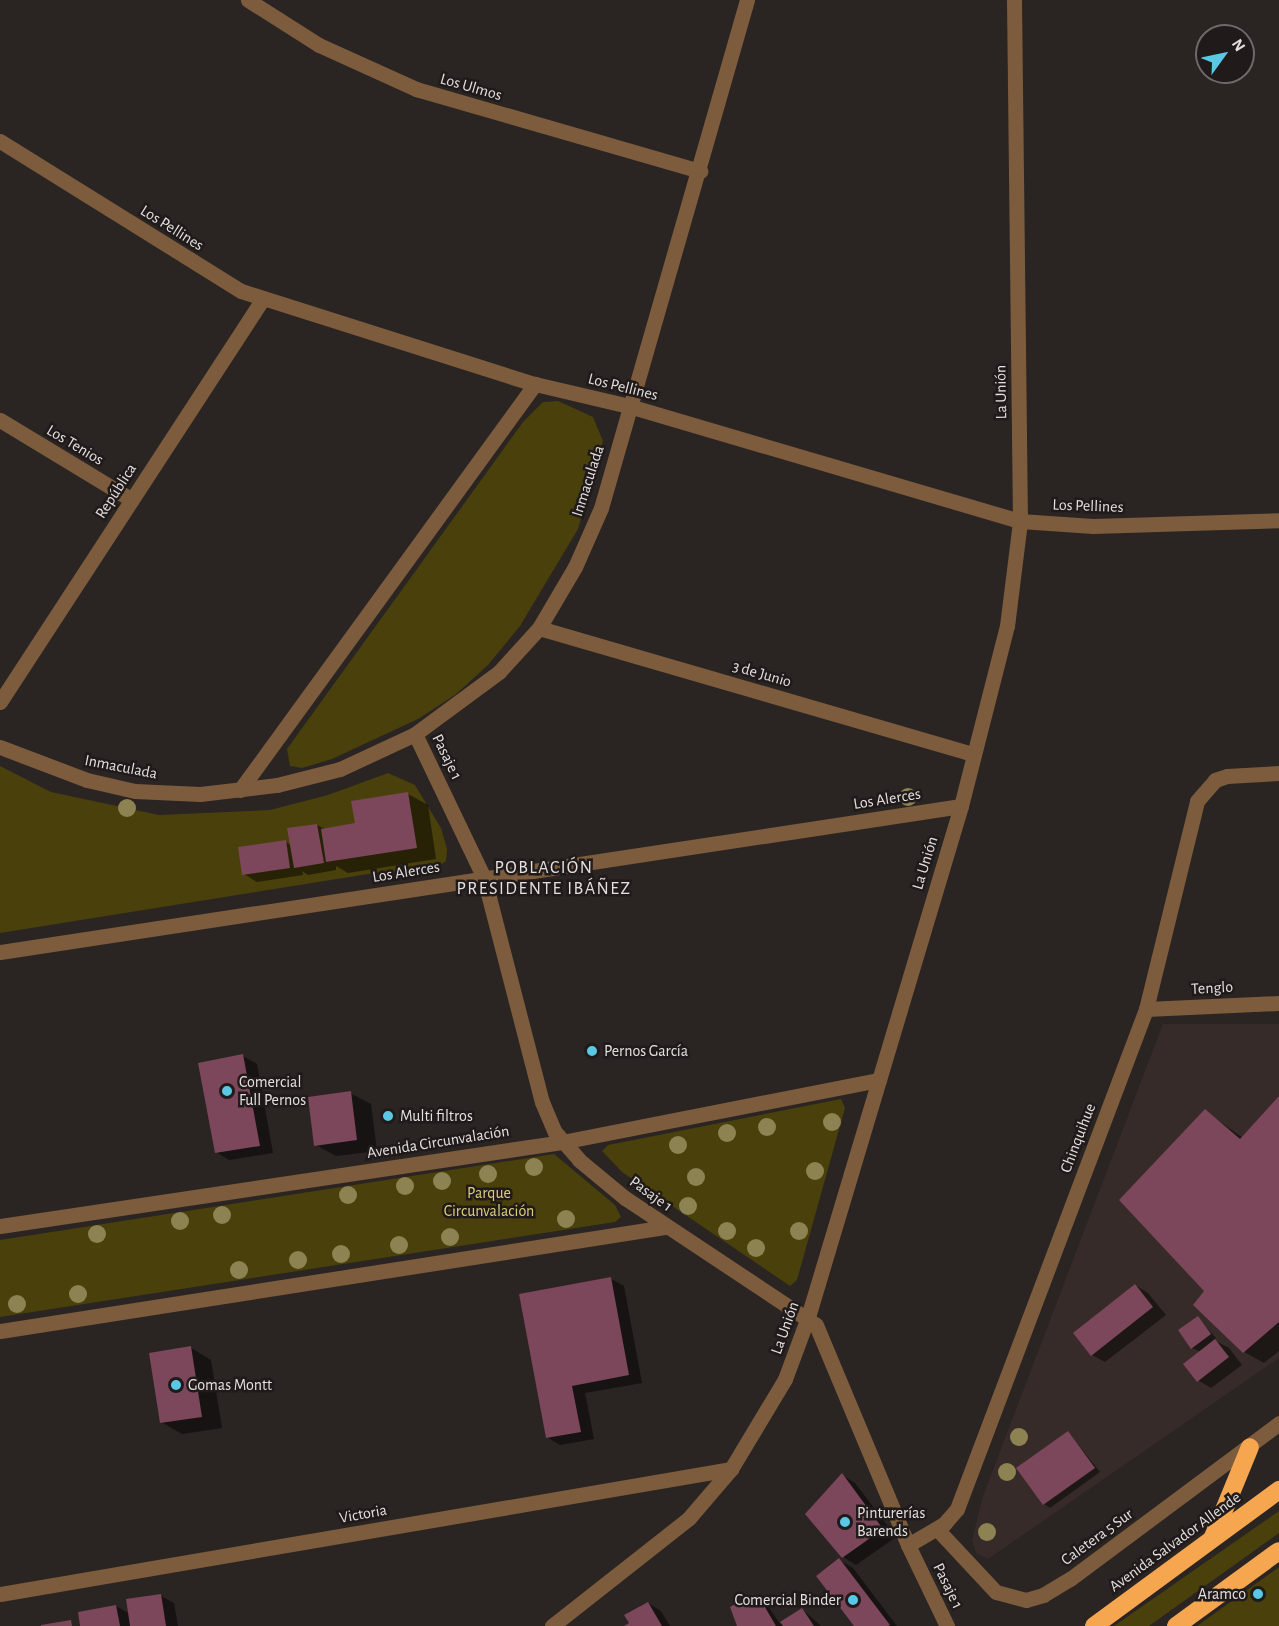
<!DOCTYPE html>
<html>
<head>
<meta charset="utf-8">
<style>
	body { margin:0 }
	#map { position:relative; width:1279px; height:1626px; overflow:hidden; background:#2a2423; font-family:"Alegreya Sans",sans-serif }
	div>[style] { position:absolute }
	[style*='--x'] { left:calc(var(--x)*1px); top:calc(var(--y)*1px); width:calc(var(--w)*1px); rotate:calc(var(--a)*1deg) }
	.built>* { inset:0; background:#372b29 }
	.green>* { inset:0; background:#49400b }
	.shadow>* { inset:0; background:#0007 }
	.building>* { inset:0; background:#7c465b }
	.street>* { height:15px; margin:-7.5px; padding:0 7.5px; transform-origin:7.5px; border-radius:7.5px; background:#7c5c3c }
	.highway>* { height:18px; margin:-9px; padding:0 9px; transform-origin:9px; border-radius:9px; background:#f6a64f }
	.trees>* { width:18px; height:18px; margin:-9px; border-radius:50%; background:#8d8252 }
	.dots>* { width:16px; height:16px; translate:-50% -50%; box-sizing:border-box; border:3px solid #201b1a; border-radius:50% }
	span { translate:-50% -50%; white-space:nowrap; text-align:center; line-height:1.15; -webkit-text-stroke:5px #201b1a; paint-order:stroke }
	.street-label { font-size:16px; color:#e4e0df }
	.poi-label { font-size:16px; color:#e4e0df }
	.left { translate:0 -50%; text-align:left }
	.right { translate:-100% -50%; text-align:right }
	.park-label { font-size:16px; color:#decf79 }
	.neighbourhood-label { font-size:18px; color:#e4e0df; letter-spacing:1.5px }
	.north { position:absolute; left:1195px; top:24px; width:60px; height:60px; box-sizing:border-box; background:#201b1a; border:2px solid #6e6a69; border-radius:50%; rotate:57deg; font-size:16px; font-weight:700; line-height:24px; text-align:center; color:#e4e0df }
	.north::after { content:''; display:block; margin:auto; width:21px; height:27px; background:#5ac8e5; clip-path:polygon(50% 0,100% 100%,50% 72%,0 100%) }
</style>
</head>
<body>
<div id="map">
	<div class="built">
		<i style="clip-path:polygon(1163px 1024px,1279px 1024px,1279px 1358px,988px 1559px,976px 1553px,972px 1540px,983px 1496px)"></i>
	</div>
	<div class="green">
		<i style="clip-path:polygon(558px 401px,593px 417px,603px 441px,578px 529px,520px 626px,488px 665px,455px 695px,418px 719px,332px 759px,302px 768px,290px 766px,287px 749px,523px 422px,543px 402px)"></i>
		<i style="clip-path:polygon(0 766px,51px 792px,159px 815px,270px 810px,328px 795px,388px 773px,415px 785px,441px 828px,447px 849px,446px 861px,430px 871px,381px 872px,0 933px)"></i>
		<i style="clip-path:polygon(841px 1099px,845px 1108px,797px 1280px,790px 1286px,622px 1172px,602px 1151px,608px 1145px)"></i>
		<i style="clip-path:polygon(554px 1154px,615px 1205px,621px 1217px,615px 1222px,0 1317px,0 1240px)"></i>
		<i style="clip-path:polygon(1279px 1511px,1279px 1533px,1149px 1626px,1114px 1626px)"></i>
		<i style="clip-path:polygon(1279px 1567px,1279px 1626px,1197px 1626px)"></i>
	</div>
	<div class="shadow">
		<i style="clip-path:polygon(408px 794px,428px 805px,436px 859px,348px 873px,336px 866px,336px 870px,308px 875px,302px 871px,303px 875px,257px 882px,244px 874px,286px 842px,291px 845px,317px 825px,325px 829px,356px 824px)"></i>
		<i style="clip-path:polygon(243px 1056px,257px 1064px,273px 1153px,229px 1160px,216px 1152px)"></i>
		<i style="clip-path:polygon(350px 1093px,371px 1104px,377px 1151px,336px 1156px,316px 1145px)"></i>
		<i style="clip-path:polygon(1279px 1097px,1279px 1351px,1264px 1363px,1244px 1352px,1206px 1291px,1205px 1111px,1243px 1138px)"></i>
		<i style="clip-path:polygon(611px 1279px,624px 1286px,642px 1383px,585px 1393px,594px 1439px,560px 1445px,547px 1437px)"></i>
		<i style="clip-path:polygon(1135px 1285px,1148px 1293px,1166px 1315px,1105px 1362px,1092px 1355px)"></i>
		<i style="clip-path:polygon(1198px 1318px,1216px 1338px,1214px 1340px,1229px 1348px,1242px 1365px,1211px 1388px,1198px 1380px,1201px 1352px,1192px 1348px)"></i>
		<i style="clip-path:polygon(191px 1348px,211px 1360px,222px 1428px,182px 1434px,161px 1422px)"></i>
		<i style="clip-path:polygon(1068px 1432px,1100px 1472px,1050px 1508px,1044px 1504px)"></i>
		<i style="clip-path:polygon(842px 1475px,855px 1483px,896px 1537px,856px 1565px,843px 1557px)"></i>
		<i style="clip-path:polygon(839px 1560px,853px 1568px,897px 1626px,856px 1626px)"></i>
		<i style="clip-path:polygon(753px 1595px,766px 1603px,780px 1624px,802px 1609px,821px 1626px,738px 1626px)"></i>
		<i style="clip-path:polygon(161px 1596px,174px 1603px,178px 1626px,82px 1626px,116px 1606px,130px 1614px)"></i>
		<i style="clip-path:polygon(648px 1603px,661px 1611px,670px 1626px,627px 1626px)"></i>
	</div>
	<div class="building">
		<i style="clip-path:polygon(408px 792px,417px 848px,326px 862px,321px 829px,355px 823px,351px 801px)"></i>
		<i style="clip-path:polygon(317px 824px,324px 863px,294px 868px,287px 828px)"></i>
		<i style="clip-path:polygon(286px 840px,290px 868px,242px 875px,238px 847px)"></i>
		<i style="clip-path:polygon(243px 1054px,260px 1146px,215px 1153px,198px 1063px)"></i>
		<i style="clip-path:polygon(351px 1091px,357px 1140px,314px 1146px,308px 1097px)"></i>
		<i style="clip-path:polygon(1279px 1096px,1279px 1322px,1243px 1353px,1193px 1305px,1204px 1291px,1119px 1200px,1205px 1109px,1240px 1139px)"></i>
		<i style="clip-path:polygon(611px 1277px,629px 1375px,572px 1386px,581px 1432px,546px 1438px,519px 1294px)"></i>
		<i style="clip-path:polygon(1135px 1284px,1153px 1307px,1091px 1356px,1073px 1333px)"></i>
		<i style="clip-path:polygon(1198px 1316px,1211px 1334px,1191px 1349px,1178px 1330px)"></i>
		<i style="clip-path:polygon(1215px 1339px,1229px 1357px,1197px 1382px,1183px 1364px)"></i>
		<i style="clip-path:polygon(191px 1346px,202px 1417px,160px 1423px,149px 1353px)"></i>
		<i style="clip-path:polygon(1068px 1431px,1095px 1468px,1043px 1505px,1016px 1468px)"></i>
		<i style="clip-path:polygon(842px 1473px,883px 1529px,842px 1558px,805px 1514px)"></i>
		<i style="clip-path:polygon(839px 1558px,890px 1625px,888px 1626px,854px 1626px,816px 1576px)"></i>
		<i style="clip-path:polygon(161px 1594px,166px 1626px,130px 1626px,126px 1599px)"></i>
		<i style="clip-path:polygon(753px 1594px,759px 1604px,762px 1602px,776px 1626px,737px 1626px,730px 1607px)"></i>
		<i style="clip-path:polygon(648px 1602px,662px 1626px,624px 1626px,629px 1623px,624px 1615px)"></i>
		<i style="clip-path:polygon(116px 1605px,120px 1626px,80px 1626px,78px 1612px)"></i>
		<i style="clip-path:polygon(802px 1608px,814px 1626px,783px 1626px,780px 1622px)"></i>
		<i style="clip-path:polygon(71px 1620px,72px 1626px,41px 1626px,41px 1625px)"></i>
	</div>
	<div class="street">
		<i style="--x:248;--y:0;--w:84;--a:32.4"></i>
		<i style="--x:319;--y:45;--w:107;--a:24.4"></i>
		<i style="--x:416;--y:89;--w:296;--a:16.1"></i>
		<i style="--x:0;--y:141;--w:284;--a:31.9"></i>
		<i style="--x:241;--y:291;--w:308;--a:17.6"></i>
		<i style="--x:535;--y:384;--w:97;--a:13.2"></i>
		<i style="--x:629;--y:406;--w:408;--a:16.4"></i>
		<i style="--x:1020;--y:521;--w:73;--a:3.9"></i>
		<i style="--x:1093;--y:526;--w:186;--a:-1.8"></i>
		<i style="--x:0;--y:420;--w:154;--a:31.2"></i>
		<i style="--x:539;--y:628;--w:453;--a:16.2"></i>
		<i style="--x:0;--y:702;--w:480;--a:-56.9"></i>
		<i style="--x:415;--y:734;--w:160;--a:64.4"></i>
		<i style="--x:484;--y:878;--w:231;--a:75.5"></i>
		<i style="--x:542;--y:1102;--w:33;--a:67"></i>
		<i style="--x:555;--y:1132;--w:37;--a:49"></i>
		<i style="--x:579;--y:1160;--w:60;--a:39.6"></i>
		<i style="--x:625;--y:1198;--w:229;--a:33.6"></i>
		<i style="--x:816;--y:1325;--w:238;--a:67.3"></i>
		<i style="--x:908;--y:1545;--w:90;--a:64.3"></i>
		<i style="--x:0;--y:747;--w:93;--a:20.8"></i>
		<i style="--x:87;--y:780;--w:49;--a:12.9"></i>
		<i style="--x:135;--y:791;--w:65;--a:2.6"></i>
		<i style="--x:200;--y:794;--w:78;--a:-6.7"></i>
		<i style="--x:277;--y:785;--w:65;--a:-14.3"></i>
		<i style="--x:340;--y:769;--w:83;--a:-25"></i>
		<i style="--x:415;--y:734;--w:104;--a:-36.4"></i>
		<i style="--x:499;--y:672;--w:59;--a:-47.7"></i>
		<i style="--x:539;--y:628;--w:71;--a:-59.5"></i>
		<i style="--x:575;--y:567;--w:64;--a:-66.2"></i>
		<i style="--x:601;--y:508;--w:529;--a:-73.97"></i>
		<i style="--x:240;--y:790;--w:502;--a:-54"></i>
		<i style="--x:0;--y:952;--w:972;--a:-8.64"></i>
		<i style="--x:1146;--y:1009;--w:133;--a:-2.6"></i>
		<i style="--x:0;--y:1226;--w:568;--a:-8.5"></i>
		<i style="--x:562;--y:1142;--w:323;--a:-11.1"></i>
		<i style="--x:0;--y:1331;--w:674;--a:-8.88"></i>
		<i style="--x:937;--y:1529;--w:86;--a:46.9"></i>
		<i style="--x:996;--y:1592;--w:31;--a:15"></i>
		<i style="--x:1026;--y:1600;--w:18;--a:-16"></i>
		<i style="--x:1043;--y:1595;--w:31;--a:-31"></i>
		<i style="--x:1070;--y:1579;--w:261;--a:-36.7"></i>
		<i style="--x:908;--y:1545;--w:42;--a:-30.3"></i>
		<i style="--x:944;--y:1524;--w:20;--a:-49"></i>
		<i style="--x:957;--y:1509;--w:535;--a:-69.29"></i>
		<i style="--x:1146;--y:1009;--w:214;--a:-76.2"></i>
		<i style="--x:1197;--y:801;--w:28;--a:-49"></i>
		<i style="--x:1215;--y:780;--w:13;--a:-18"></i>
		<i style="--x:1227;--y:776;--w:52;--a:-3.3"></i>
		<i style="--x:0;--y:1594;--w:742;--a:-9.7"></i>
		<i style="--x:552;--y:1626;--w:174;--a:-38.2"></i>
		<i style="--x:689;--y:1518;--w:65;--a:-49.4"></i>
		<i style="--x:731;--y:1469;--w:105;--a:-59"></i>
		<i style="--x:785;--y:1379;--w:66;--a:-69.6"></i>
		<i style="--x:808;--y:1317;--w:533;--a:-73.33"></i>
		<i style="--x:961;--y:806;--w:186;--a:-75.7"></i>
		<i style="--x:1007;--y:626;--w:106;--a:-82.9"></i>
		<i style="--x:1020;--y:521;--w:521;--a:-90.66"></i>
	</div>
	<div class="highway">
		<i style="--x:1213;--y:1537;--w:97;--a:-67.7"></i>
		<i style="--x:1094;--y:1626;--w:230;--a:-36.3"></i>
		<i style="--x:1176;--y:1626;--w:127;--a:-36.1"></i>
	</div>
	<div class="trees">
		<i style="left:908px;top:797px"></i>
		<i style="left:127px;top:808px"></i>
		<i style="left:832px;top:1122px"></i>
		<i style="left:767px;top:1127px"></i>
		<i style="left:727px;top:1133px"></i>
		<i style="left:678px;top:1145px"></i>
		<i style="left:534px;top:1167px"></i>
		<i style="left:815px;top:1171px"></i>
		<i style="left:488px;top:1174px"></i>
		<i style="left:696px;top:1177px"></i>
		<i style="left:442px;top:1181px"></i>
		<i style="left:405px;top:1186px"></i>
		<i style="left:348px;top:1195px"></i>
		<i style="left:688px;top:1206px"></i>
		<i style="left:222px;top:1215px"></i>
		<i style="left:566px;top:1219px"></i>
		<i style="left:180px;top:1221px"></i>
		<i style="left:727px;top:1231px"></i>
		<i style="left:799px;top:1231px"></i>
		<i style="left:97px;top:1234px"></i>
		<i style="left:450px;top:1237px"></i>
		<i style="left:399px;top:1245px"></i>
		<i style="left:756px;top:1248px"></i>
		<i style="left:341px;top:1254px"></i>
		<i style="left:298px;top:1260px"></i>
		<i style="left:239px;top:1270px"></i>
		<i style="left:78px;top:1294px"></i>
		<i style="left:17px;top:1304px"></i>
		<i style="left:1019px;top:1437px"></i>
		<i style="left:1007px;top:1472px"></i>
		<i style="left:987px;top:1532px"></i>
	</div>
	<div class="dots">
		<i style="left:592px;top:1051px;background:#5ac8e5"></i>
		<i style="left:227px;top:1091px;background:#5ac8e5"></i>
		<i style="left:388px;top:1116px;background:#5ac8e5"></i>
		<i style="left:176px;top:1385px;background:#5ac8e5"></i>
		<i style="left:845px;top:1522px;background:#5ac8e5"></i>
		<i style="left:1258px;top:1594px;background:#5ac8e5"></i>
		<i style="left:853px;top:1600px;background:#5ac8e5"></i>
	</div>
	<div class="street-label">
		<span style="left:471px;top:87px;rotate:16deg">Los Ulmos</span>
		<span style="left:172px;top:228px;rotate:32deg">Los Pellines</span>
		<span style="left:623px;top:387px;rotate:14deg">Los Pellines</span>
		<span style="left:1001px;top:392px;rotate:-91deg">La Unión</span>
		<span style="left:75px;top:445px;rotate:31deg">Los Tenios</span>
		<span style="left:588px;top:481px;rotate:-72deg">Inmaculada</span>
		<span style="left:116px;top:491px;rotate:-57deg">República</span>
		<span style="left:1088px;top:506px;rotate:2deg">Los Pellines</span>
		<span style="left:762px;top:674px;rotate:16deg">3 de Junio</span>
		<span style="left:447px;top:757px;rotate:64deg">Pasaje 1</span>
		<span style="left:121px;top:767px;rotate:11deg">Inmaculada</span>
		<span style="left:887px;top:799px;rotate:-9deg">Los Alerces</span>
		<span style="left:925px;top:863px;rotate:-73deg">La Unión</span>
		<span style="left:406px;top:872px;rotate:-9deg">Los Alerces</span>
		<span style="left:1212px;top:988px;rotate:-3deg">Tenglo</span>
		<span style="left:1078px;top:1138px;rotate:-69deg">Chinquihue</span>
		<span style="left:438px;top:1142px;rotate:-9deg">Avenida Circunvalación</span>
		<span style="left:651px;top:1194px;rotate:36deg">Pasaje 1</span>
		<span style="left:785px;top:1328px;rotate:-70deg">La Unión</span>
		<span style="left:363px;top:1514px;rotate:-10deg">Victoria</span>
		<span style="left:1097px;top:1537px;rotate:-36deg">Caletera 5 Sur</span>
		<span style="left:1175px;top:1542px;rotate:-36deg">Avenida Salvador Allende</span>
		<span style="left:948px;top:1586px;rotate:64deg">Pasaje 1</span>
	</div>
	<div class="poi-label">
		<span class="left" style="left:604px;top:1051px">Pernos García</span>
		<span class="left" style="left:239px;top:1091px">Comercial<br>Full Pernos</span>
		<span class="left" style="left:400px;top:1116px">Multi filtros</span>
		<span class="left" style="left:188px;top:1385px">Gomas Montt</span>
		<span class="left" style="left:857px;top:1522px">Pinturerías<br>Barends</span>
		<span class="right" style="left:1246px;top:1594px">Aramco</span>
		<span class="right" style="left:841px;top:1600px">Comercial Binder</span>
	</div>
	<div class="park-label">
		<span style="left:489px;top:1202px">Parque<br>Circunvalación</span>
	</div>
	<div class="neighbourhood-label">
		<span style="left:544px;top:879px">POBLACIÓN<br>PRESIDENTE IBÁÑEZ</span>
	</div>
	<div class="north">N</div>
</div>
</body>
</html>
